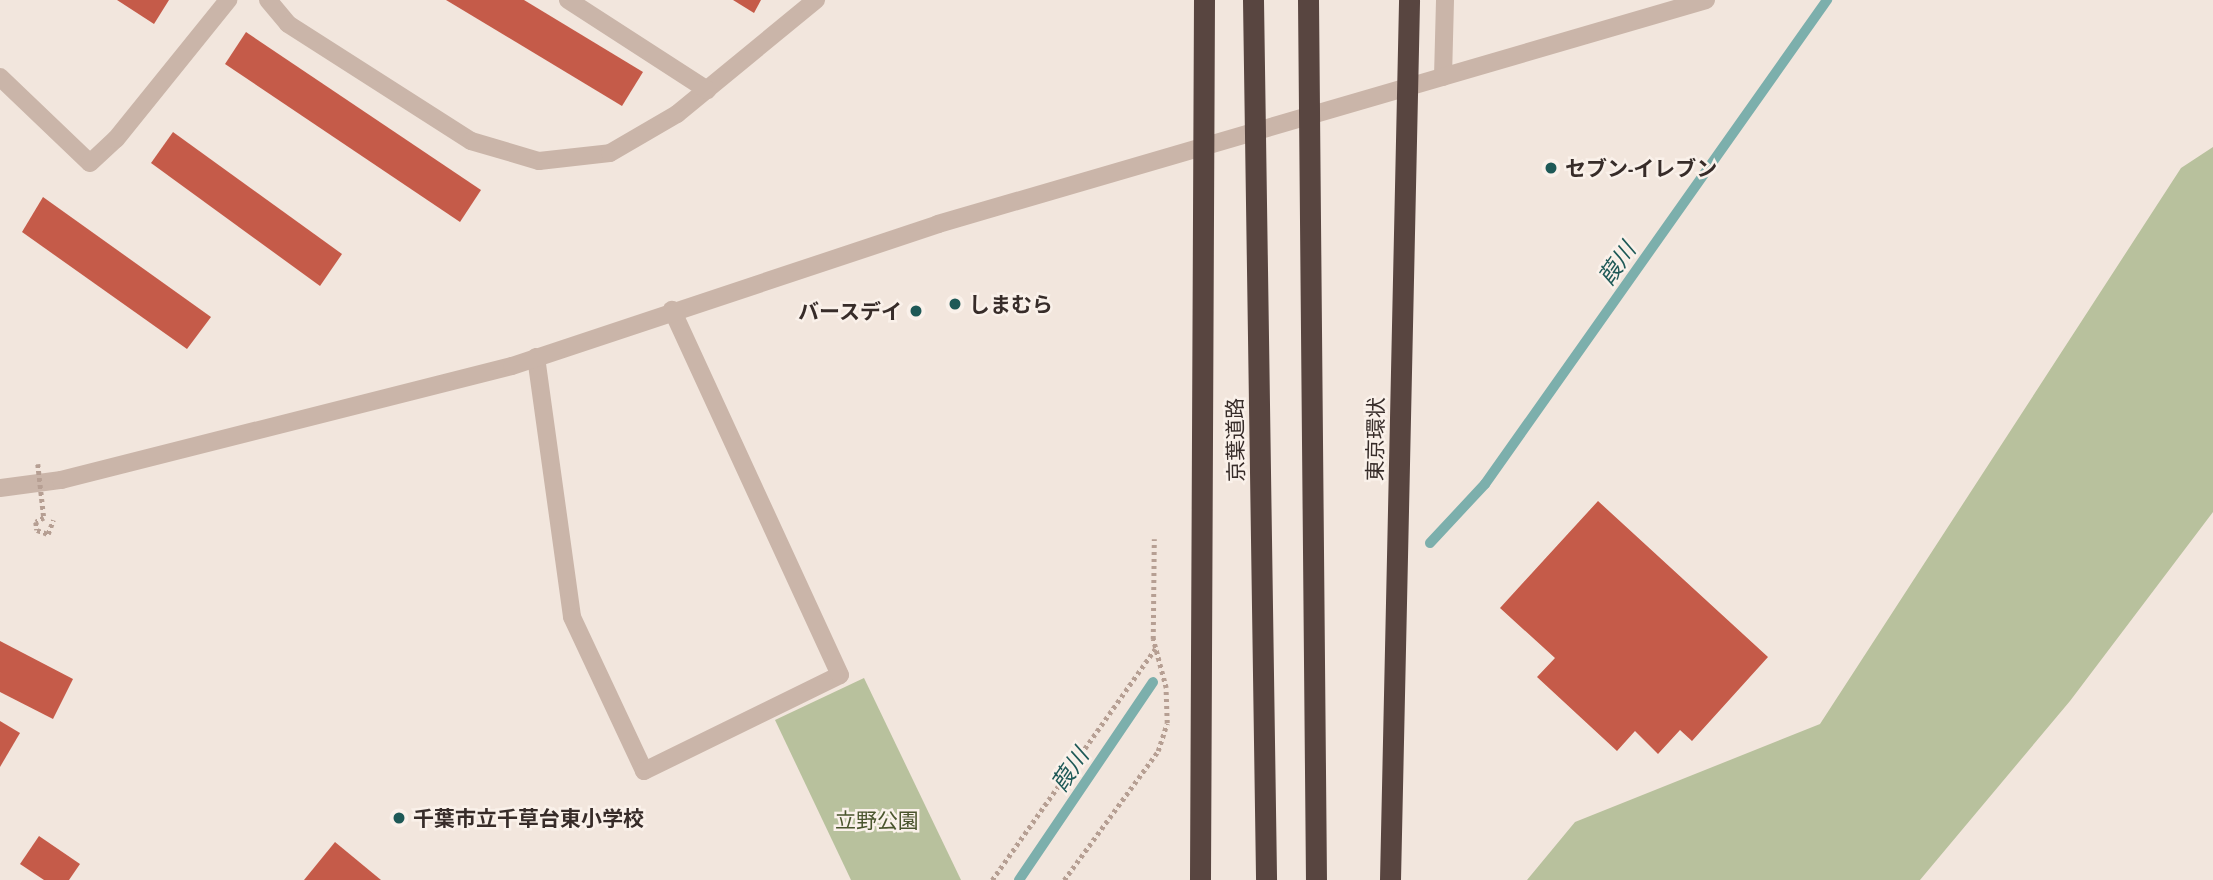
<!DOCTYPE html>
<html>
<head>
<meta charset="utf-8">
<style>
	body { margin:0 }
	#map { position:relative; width:2213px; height:880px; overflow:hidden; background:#f2e6dd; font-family:"Asap Condensed","Noto Sans JP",sans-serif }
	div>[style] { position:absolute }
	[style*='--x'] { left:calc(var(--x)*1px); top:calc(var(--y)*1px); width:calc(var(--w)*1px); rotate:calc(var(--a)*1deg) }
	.green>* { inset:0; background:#b8c19d }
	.stream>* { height:10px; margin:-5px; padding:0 5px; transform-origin:5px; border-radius:5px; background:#7cafac }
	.building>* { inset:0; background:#c55b49 }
	.path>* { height:4.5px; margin-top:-2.25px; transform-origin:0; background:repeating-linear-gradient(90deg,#b69f93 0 3.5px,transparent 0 7px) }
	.minor>* { height:18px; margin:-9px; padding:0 9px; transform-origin:9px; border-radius:9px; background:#cab5a9 }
	.highway>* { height:21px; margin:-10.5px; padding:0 10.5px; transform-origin:10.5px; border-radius:10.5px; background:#584540 }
	.path-bridge>* { height:4.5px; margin-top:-2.25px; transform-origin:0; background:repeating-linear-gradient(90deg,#b69f93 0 3.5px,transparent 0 7px) }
	.highway-bridge>* { height:21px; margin:-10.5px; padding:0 10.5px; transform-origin:10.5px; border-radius:10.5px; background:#584540 }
	.dots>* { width:19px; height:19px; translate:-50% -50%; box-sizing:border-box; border:4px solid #faf1ea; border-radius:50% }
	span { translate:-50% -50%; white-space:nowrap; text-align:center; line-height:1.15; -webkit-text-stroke:5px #faf1ea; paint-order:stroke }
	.poi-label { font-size:21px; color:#372c29; font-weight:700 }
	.left { translate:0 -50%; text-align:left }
	.right { translate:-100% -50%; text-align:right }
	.street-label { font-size:21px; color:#372c29 }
	.park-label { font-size:21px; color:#4a552d }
	.water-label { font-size:23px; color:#1e5957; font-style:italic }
</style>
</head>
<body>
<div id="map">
	<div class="green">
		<i style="clip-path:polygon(2213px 147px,2213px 512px,2070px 701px,1920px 880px,1527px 880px,1575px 822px,1820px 724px,2181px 168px)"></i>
		<i style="clip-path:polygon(864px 678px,961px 880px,851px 880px,775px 720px)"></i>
	</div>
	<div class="stream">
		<i style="--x:1430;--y:543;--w:81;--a:-47"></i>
		<i style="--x:1485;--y:484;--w:593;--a:-54.75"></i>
		<i style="--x:1019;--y:880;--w:239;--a:-55.9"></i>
	</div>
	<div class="building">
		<i style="clip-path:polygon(117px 0,169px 0,154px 24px)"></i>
		<i style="clip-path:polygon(446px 0,524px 0,643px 72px,622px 106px)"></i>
		<i style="clip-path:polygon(733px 0,761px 0,754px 13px)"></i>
		<i style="clip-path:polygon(246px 32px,481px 190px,460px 222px,225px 64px)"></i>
		<i style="clip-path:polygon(173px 132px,342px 254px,320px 286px,151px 163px)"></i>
		<i style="clip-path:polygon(43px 197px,211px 317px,187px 349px,22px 232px)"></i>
		<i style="clip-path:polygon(1598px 501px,1768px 657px,1692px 741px,1680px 730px,1658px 754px,1635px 731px,1617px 751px,1537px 677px,1555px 658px,1500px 608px)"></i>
		<i style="clip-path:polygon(0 641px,73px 679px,53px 719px,0 692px)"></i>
		<i style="clip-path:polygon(0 721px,20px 733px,0 767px)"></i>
		<i style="clip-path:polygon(39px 836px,80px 864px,69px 880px,44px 880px,20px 864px)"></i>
		<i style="clip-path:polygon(335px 842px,381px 880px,304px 880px)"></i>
	</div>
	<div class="path">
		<i style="--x:44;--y:518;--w:9;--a:153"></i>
		<i style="--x:36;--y:522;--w:8;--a:83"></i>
		<i style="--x:37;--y:530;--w:12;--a:20"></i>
		<i style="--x:48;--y:534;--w:15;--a:-70"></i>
		<i style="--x:992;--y:880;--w:283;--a:-54.8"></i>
		<i style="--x:1064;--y:880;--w:160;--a:-53.9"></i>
		<i style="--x:1158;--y:751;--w:29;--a:-72"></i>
		<i style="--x:1167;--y:723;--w:35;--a:-92"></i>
		<i style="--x:1166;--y:688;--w:51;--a:-104.9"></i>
		<i style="--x:1153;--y:639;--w:100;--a:-89.4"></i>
	</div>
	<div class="minor">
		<i style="--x:268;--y:0;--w:31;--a:50"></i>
		<i style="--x:288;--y:24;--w:217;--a:32.6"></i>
		<i style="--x:471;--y:141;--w:71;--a:16.4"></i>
		<i style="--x:539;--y:161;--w:71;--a:-6.4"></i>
		<i style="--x:610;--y:153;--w:78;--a:-30.2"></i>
		<i style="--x:677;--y:114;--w:180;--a:-39.4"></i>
		<i style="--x:568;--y:0;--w:166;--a:32.9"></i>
		<i style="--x:0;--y:77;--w:124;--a:43.7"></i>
		<i style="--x:90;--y:163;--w:35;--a:-43"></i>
		<i style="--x:116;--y:139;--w:179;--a:-51.1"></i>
		<i style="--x:1443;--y:77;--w:77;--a:-88.5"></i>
		<i style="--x:536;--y:357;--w:262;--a:82.1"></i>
		<i style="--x:572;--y:617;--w:170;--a:64.9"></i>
		<i style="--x:644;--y:771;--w:218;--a:-26.1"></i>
		<i style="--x:840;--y:675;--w:402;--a:-114.7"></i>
		<i style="--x:0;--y:488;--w:62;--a:-7.5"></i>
		<i style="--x:61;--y:480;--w:465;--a:-14.2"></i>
		<i style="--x:512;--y:366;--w:449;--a:-18.4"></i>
		<i style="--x:938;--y:224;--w:800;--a:-16.26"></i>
	</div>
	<div class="highway">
		<i style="--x:1200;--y:880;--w:880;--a:-89.74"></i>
		<i style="--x:1390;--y:880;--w:880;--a:-88.76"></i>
	</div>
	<div class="path-bridge">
		<i style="--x:38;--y:464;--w:54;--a:83.7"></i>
	</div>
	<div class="highway-bridge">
		<i style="--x:1253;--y:0;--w:880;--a:89.15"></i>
		<i style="--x:1308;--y:0;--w:880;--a:89.48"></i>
	</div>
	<div class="dots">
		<i style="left:1551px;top:168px;background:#1e5957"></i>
		<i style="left:955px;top:304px;background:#1e5957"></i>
		<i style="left:916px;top:311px;background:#1e5957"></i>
		<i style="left:399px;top:818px;background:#1e5957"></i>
	</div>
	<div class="poi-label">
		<span class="left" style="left:1565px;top:168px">セブン-イレブン</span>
		<span class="left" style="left:969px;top:304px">しまむら</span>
		<span class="right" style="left:902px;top:311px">バースデイ</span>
		<span class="left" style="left:413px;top:818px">千葉市立千草台東小学校</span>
	</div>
	<div class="street-label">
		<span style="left:1375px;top:439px;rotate:-89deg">東京環状</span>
		<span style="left:1235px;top:440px;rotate:-91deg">京葉道路</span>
	</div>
	<div class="park-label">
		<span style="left:877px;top:820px">立野公園</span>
	</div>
	<div class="water-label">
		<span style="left:1617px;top:264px;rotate:-55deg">葭川</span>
		<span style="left:1070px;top:770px;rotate:-56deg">葭川</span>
	</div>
</div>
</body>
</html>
